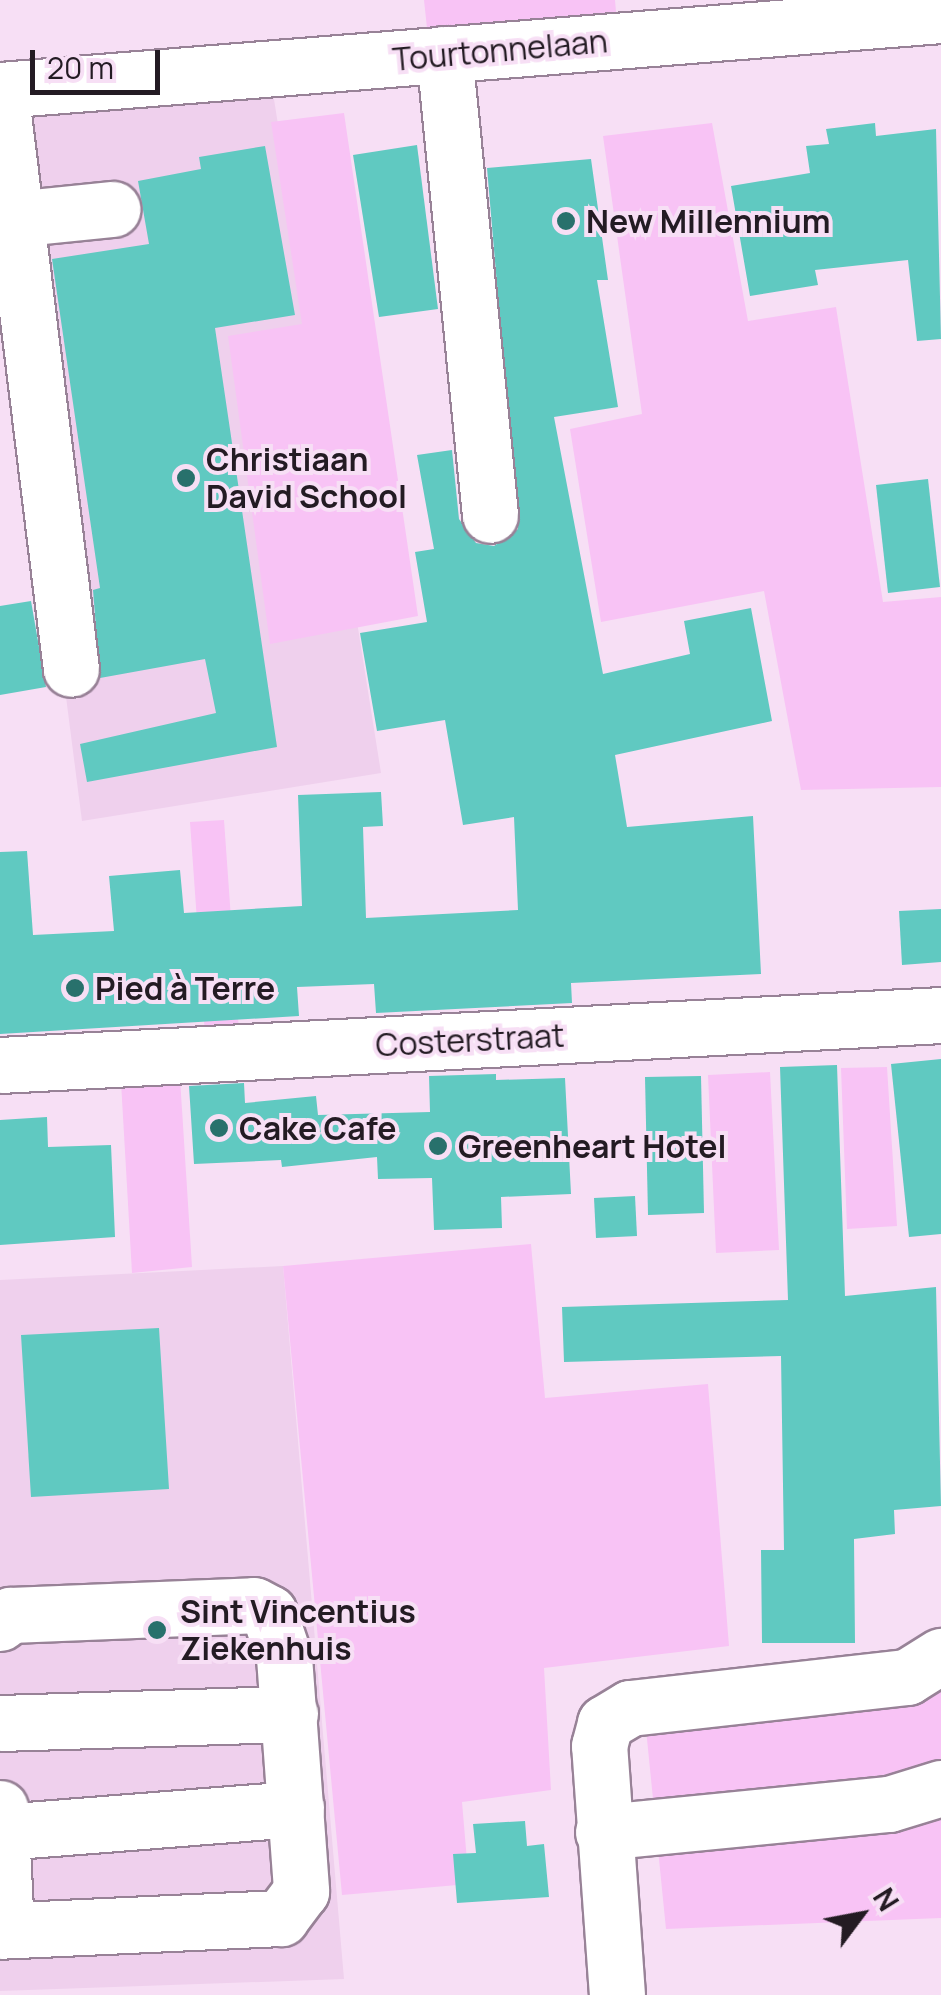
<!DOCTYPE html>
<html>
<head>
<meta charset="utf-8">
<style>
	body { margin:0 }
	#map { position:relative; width:941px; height:1995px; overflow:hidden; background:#f7dff5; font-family:Manrope,sans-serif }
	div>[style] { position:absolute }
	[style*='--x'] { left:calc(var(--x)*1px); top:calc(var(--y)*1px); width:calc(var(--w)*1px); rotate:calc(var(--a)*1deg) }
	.built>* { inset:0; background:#efd0ed }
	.green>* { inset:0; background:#f8c3f5 }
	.building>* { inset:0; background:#60c9c1 }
	.roads { filter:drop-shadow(2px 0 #988297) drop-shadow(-2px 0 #988297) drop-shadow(0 2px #988297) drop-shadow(0 -2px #988297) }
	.minor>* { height:55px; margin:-27.5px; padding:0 27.5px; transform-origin:27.5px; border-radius:27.5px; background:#fff }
	.dots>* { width:28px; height:28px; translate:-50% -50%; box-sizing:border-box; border:5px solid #f7dff5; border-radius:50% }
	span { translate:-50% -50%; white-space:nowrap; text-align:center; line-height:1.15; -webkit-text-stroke:8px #f7dff5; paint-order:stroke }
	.street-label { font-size:32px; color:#231b23 }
	.poi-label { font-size:32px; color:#231b23; font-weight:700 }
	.left { translate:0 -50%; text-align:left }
	.north { position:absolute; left:811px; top:1865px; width:100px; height:100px; -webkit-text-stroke:8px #f7dff5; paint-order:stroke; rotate:58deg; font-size:28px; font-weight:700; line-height:40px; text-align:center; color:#231b23 }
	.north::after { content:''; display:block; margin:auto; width:35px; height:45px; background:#231b23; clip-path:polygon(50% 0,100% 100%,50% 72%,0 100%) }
	.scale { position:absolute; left:30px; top:50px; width:130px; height:45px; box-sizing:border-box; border:5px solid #231b23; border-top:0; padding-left:12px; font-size:30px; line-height:35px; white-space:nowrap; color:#231b23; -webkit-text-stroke:8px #f7dff5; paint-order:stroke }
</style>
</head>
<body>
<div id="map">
	<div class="built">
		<i style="clip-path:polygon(273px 93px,381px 773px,82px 821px,0 184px,0 118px)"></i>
		<i style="clip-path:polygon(283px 1266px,344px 1979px,0 1991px,0 1280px)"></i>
	</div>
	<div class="green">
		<i style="clip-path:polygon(424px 0,615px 0,616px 12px,427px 28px)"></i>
		<i style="clip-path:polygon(344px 113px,418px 616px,270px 644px,228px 336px,302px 324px,271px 122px)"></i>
		<i style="clip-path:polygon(712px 123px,748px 321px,836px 307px,883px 602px,941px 597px,941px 787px,801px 790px,764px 591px,601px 622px,570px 429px,642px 414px,603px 136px)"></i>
		<i style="clip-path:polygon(224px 820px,239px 1031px,205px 1034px,190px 822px)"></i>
		<i style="clip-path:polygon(887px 1067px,897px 1226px,847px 1229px,841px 1068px)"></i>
		<i style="clip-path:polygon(770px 1072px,779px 1250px,716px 1253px,708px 1075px)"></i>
		<i style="clip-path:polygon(180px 1078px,192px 1267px,132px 1273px,121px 1082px)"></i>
		<i style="clip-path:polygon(531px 1244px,545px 1398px,708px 1384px,729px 1646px,544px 1668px,551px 1790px,462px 1802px,469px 1884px,342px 1895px,283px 1266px)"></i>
		<i style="clip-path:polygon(941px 1677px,941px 1918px,666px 1929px,646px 1729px)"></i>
	</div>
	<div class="building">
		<i style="clip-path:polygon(875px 123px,876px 136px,936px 129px,941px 339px,917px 341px,908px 260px,815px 270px,818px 285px,750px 296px,731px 186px,810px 173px,806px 146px,829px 144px,826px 129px)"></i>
		<i style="clip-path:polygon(417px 145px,438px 309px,379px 317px,353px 155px)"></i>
		<i style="clip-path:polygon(265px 146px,295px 315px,215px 328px,277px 747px,87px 782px,80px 744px,216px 713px,205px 659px,100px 678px,93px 590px,100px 588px,52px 259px,149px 244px,138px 181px,201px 169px,199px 157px)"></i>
		<i style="clip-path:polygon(591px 159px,608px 280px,597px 280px,618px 407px,554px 417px,603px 674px,690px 654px,684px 621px,751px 608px,772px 721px,615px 755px,627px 827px,753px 816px,761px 974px,571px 983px,572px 1003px,376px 1013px,374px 984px,297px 987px,299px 1016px,0 1034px,0 852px,27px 851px,33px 935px,114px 931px,109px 876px,180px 870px,184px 913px,302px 906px,298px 795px,381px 792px,383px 826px,363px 827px,366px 918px,518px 910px,514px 817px,463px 825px,445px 720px,377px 731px,360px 633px,427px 622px,415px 552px,434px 549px,417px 455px,452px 450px,459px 519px,476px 543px,494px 546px,518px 529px,487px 168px)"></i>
		<i style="clip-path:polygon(928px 479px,940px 587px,888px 593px,876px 485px)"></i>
		<i style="clip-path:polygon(31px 601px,46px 687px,0 695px,0 606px)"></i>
		<i style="clip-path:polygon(941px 909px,941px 962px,902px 965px,899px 911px)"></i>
		<i style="clip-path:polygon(941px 1059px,941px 1234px,909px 1237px,891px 1064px)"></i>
		<i style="clip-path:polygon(837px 1065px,845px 1296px,936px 1287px,941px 1506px,894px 1510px,895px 1534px,854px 1539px,855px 1643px,762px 1643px,761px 1550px,784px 1550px,781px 1356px,564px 1362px,562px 1307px,788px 1300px,780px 1067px)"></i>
		<i style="clip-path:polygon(496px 1074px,496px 1080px,565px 1078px,571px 1194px,501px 1197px,502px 1228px,434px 1230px,432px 1178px,378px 1179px,377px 1157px,282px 1167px,281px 1160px,194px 1164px,189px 1086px,244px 1083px,245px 1103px,316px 1096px,318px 1115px,430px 1112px,429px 1076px)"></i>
		<i style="clip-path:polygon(701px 1076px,704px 1213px,648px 1215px,645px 1077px)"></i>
		<i style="clip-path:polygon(47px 1117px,48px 1147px,111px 1145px,115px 1237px,0 1245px,0 1120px)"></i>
		<i style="clip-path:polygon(635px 1196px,637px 1236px,596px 1238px,594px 1198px)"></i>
		<i style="clip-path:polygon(159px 1328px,169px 1489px,31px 1497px,21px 1335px)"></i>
		<i style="clip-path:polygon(525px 1821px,527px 1846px,544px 1844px,549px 1897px,457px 1903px,453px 1854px,476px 1853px,473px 1824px)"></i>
	</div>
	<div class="roads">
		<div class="minor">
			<i style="--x:444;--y:54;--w:463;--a:84.3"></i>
			<i style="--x:0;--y:90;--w:944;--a:-4.56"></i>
			<i style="--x:0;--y:90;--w:583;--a:83.01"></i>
			<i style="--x:14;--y:219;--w:99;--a:-5.8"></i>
			<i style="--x:0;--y:1065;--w:942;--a:-3.04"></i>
			<i style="--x:0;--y:1623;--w:13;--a:-39"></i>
			<i style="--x:10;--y:1615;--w:244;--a:-2.3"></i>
			<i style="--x:254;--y:1605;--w:17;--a:28"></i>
			<i style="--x:269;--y:1613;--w:46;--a:71.2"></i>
			<i style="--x:284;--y:1657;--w:235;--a:85.8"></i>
			<i style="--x:301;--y:1891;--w:34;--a:127"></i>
			<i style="--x:281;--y:1918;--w:281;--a:177.4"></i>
			<i style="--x:0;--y:1723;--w:290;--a:-1.8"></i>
			<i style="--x:0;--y:1808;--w:122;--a:87.2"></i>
			<i style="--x:2;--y:1832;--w:295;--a:-4.5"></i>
			<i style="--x:603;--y:1832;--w:287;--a:-5.6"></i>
			<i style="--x:889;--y:1804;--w:54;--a:-17.1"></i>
			<i style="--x:617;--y:1995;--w:250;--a:-94.1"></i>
			<i style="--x:599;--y:1746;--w:24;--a:-75"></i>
			<i style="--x:605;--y:1723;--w:29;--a:-31"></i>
			<i style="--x:630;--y:1708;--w:279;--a:-6.4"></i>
			<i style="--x:907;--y:1677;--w:40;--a:-32"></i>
		</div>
	</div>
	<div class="dots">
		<i style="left:566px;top:221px;background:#28716c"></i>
		<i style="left:186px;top:478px;background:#28716c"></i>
		<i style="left:75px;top:988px;background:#28716c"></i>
		<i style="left:219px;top:1128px;background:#28716c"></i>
		<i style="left:438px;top:1146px;background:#28716c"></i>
		<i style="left:157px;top:1630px;background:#28716c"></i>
	</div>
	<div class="street-label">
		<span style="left:500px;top:50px;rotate:-5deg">Tourtonnelaan</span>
		<span style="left:470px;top:1040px;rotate:-3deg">Costerstraat</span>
	</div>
	<div class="poi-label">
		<span class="left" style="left:586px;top:221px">New Millennium</span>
		<span class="left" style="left:206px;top:478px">Christiaan<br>David School</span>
		<span class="left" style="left:95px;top:988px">Pied à Terre</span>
		<span class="left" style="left:239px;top:1128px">Cake Cafe</span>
		<span class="left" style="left:458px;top:1146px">Greenheart Hotel</span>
		<span class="left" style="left:180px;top:1630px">Sint Vincentius<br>Ziekenhuis</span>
	</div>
	<div class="north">N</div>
	<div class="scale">20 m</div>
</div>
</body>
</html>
